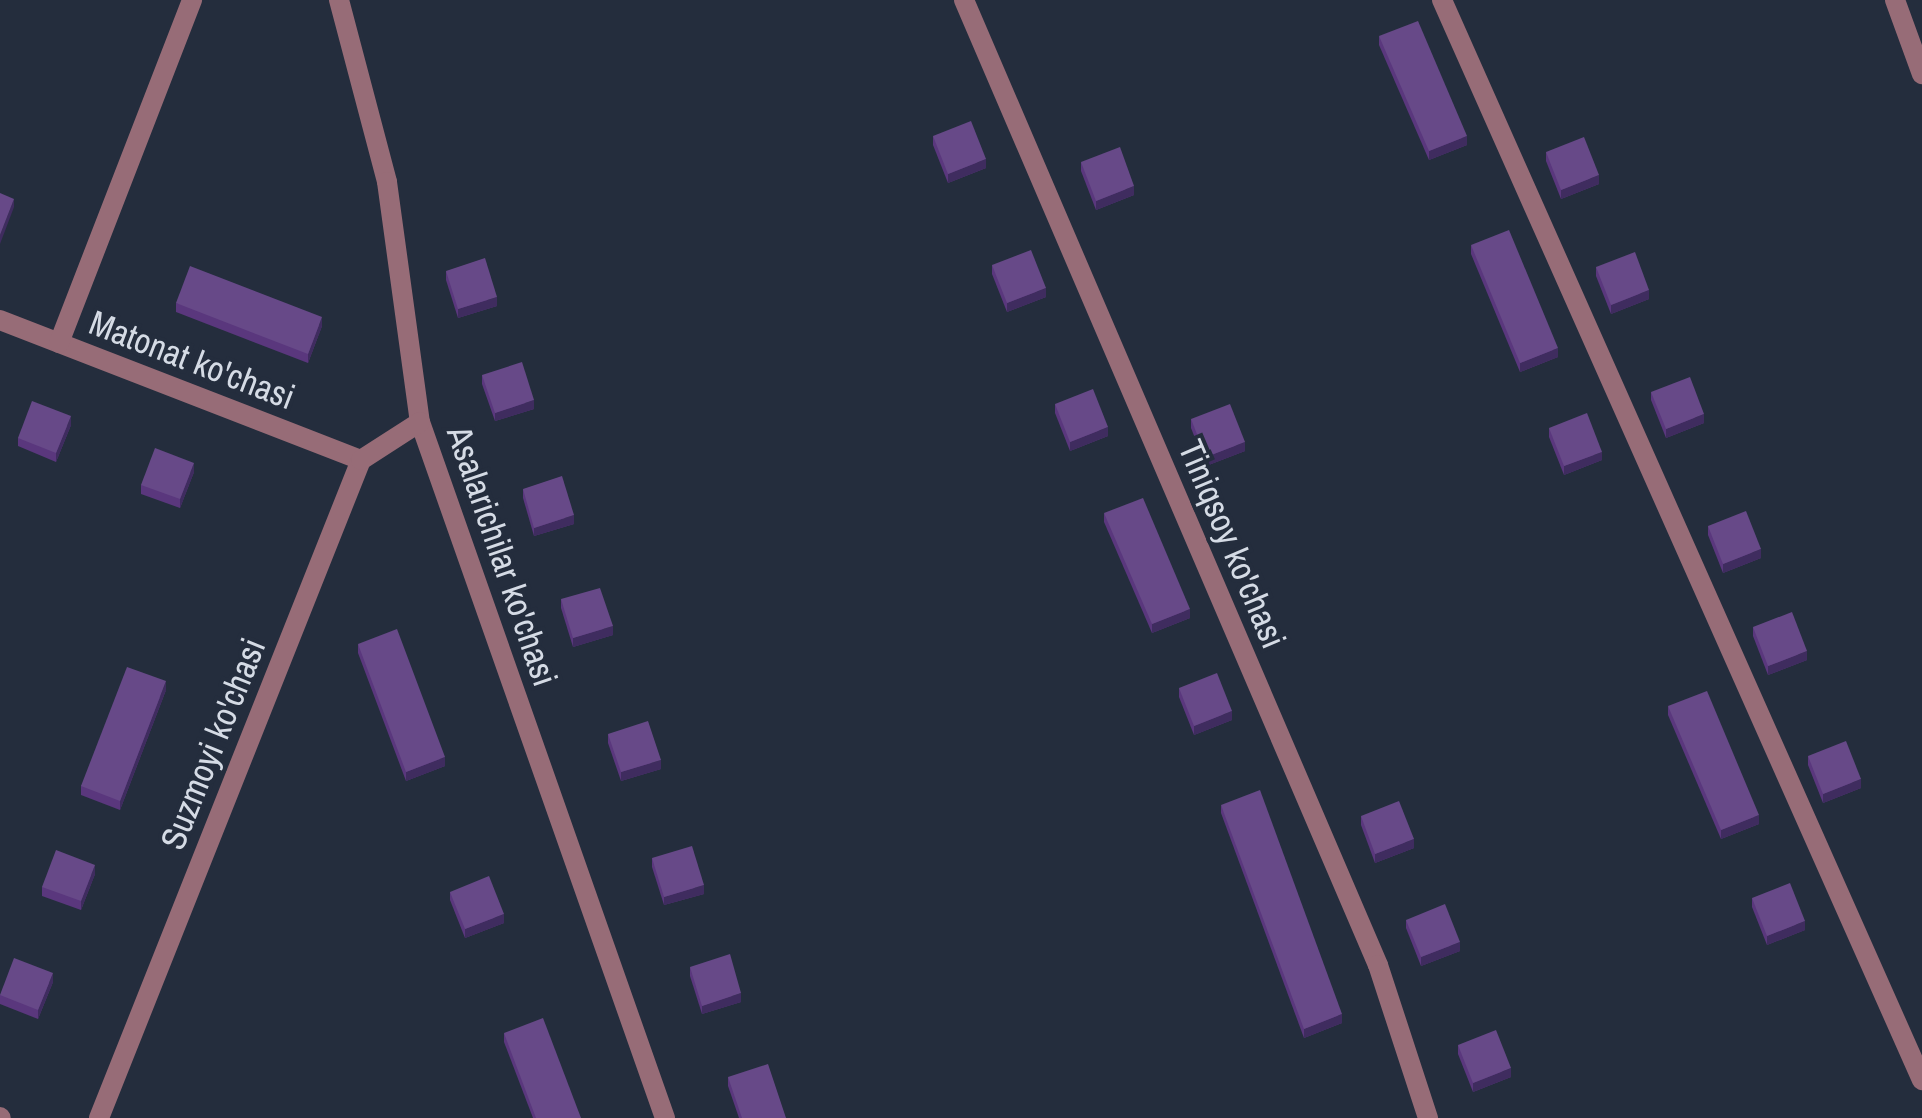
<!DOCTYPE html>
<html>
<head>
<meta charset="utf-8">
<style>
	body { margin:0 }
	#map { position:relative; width:1922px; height:1118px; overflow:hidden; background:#242d3d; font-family:"Archivo Narrow",sans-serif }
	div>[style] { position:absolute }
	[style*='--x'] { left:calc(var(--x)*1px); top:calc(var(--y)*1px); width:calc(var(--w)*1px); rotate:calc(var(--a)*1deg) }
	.minor>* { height:20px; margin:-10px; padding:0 10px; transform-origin:10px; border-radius:10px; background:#976c77 }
	.wall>* { inset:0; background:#5a377d }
	.shaded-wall>* { inset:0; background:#3f2c5f }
	.building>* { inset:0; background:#674988 }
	span { translate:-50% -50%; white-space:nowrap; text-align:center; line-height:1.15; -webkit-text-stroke:8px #242d3d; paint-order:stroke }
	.street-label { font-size:35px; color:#d5dbe5 }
</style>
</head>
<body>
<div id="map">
	<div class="minor">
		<i style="--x:339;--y:0;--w:188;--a:75.2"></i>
		<i style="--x:387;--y:182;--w:242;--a:82.2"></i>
		<i style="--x:420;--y:422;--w:738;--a:70.61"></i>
		<i style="--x:964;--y:0;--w:1050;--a:66.78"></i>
		<i style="--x:1378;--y:965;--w:161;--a:71.9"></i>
		<i style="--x:1442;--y:0;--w:1182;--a:66.04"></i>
		<i style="--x:1895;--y:0;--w:79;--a:70"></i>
		<i style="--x:0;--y:320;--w:387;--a:21.2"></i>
		<i style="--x:59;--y:343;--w:368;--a:-68.8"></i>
		<i style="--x:0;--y:1117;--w:1;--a:45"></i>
		<i style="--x:99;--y:1118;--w:708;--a:-68.29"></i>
		<i style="--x:361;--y:460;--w:70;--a:-32.8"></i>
	</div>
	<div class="wall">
		<i style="clip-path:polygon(1379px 36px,1467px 145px,1429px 160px,1379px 45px)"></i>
		<i style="clip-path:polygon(933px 136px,986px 168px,948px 183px,933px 145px)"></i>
		<i style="clip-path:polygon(1546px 152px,1599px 184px,1561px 199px,1546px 161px)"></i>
		<i style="clip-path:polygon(1081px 162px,1134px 195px,1096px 210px,1081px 171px)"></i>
		<i style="clip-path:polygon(1471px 245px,1558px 357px,1520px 372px,1471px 254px)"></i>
		<i style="clip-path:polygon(992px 265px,1046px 297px,1007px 312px,992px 274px)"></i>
		<i style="clip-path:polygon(1596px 267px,1649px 299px,1611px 314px,1596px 276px)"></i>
		<i style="clip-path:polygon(446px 271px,497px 306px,458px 318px,446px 280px)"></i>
		<i style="clip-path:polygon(176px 303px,322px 326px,308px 363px,176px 312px)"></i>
		<i style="clip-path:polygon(482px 375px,534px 409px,495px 421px,482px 384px)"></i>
		<i style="clip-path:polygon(1651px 392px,1704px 423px,1666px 438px,1651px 400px)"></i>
		<i style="clip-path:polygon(1055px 404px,1108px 436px,1070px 451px,1055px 413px)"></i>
		<i style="clip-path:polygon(1191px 419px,1245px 451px,1206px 466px,1191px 428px)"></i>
		<i style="clip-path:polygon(71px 425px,56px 462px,18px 446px,18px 438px)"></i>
		<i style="clip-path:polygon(1549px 428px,1602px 460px,1564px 475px,1549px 437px)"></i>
		<i style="clip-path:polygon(194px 472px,180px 508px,141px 494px,141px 485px)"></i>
		<i style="clip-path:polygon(523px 489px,574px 524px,534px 536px,523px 498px)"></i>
		<i style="clip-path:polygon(1104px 513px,1190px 618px,1152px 633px,1104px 522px)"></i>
		<i style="clip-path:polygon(1708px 526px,1761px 558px,1723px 573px,1708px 535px)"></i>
		<i style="clip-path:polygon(561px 599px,613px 635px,573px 647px,561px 608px)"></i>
		<i style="clip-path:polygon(1753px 627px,1807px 660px,1768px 675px,1753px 636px)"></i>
		<i style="clip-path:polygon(358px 644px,445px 766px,406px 781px,358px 653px)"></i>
		<i style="clip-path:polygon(1179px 688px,1232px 720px,1194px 735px,1179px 697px)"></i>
		<i style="clip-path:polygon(166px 690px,120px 810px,81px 795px,81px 786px)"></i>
		<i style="clip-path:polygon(1668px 706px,1759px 824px,1721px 839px,1668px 715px)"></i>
		<i style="clip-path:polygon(608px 734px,661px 769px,621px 781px,608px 743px)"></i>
		<i style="clip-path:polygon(1808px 756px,1861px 788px,1823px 803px,1808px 765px)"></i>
		<i style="clip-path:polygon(1221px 805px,1342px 1023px,1304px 1038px,1221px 813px)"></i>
		<i style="clip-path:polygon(1361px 816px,1414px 848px,1375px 863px,1361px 825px)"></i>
		<i style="clip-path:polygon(652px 858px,704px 894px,664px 905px,652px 867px)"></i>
		<i style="clip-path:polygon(95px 874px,81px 910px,42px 896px,42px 887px)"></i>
		<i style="clip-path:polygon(450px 892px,504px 923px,465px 938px,450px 900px)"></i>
		<i style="clip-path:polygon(1752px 898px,1805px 930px,1767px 945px,1752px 907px)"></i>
		<i style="clip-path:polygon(1406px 920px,1460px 951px,1421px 966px,1406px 928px)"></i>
		<i style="clip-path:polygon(690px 967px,741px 1002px,702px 1014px,690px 976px)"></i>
		<i style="clip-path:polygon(53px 982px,38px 1019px,0 1004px,0 995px)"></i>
		<i style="clip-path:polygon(504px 1033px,581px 1118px,533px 1118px,504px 1042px)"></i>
		<i style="clip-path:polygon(1458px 1045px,1511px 1077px,1473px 1092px,1458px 1054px)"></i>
		<i style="clip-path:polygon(728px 1077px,786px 1118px,739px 1118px,728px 1086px)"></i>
	</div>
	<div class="shaded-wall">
		<i style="clip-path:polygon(1467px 136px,1467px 145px,1429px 160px,1429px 151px)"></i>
		<i style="clip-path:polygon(986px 159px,986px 168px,948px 183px,948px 174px)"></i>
		<i style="clip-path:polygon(1599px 175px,1599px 184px,1561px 199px,1561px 190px)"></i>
		<i style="clip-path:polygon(1134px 186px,1134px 195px,1096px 210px,1096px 201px)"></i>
		<i style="clip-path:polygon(14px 199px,14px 207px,0 244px,0 235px)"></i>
		<i style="clip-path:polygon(1046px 288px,1046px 297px,1007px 312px,1007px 303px)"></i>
		<i style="clip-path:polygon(1649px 290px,1649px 299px,1611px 314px,1611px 305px)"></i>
		<i style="clip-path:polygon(497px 297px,497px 306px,458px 318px,458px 309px)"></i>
		<i style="clip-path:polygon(322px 317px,322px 326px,308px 363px,308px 354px)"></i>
		<i style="clip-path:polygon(1558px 348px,1558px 357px,1520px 372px,1520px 363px)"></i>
		<i style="clip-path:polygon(534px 400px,534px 409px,495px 421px,495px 413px)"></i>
		<i style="clip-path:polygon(1704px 414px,1704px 423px,1666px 438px,1666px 429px)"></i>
		<i style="clip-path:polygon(71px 416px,71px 425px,56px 462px,56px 453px)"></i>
		<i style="clip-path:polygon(1108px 427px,1108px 436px,1070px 451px,1070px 442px)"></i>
		<i style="clip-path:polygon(1245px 442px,1245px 451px,1206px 466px,1206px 457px)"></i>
		<i style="clip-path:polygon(1602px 452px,1602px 460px,1564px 475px,1564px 466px)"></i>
		<i style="clip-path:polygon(194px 463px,194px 472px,180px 508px,180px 499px)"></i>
		<i style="clip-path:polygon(574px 515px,574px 524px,534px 536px,534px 528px)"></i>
		<i style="clip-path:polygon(1761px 549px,1761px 558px,1723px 573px,1723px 564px)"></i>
		<i style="clip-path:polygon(1190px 609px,1190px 618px,1152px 633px,1152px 624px)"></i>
		<i style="clip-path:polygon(613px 626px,613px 635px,573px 647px,573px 638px)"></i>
		<i style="clip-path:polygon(1807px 651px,1807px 660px,1768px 675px,1768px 666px)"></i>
		<i style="clip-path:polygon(166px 681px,166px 690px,120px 810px,120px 801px)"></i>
		<i style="clip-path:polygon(1232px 711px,1232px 720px,1194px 735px,1194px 726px)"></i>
		<i style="clip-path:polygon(445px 757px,445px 766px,406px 781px,406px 772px)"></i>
		<i style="clip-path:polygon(661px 760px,661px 769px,621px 781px,621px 772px)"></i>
		<i style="clip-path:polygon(1861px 779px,1861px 788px,1823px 803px,1823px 794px)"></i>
		<i style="clip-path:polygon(1759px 815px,1759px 824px,1721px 839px,1721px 830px)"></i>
		<i style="clip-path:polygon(1414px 839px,1414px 848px,1375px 863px,1375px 854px)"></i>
		<i style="clip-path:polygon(95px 865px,95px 874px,81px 910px,81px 901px)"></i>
		<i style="clip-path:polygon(704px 885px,704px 894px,664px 905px,664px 897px)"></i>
		<i style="clip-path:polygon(504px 914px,504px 923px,465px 938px,465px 929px)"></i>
		<i style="clip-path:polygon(1805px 921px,1805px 930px,1767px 945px,1767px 936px)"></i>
		<i style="clip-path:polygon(1460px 942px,1460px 951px,1421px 966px,1421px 957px)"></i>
		<i style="clip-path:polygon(53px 973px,53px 982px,38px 1019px,38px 1010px)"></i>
		<i style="clip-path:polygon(741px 993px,741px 1002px,702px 1014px,702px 1006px)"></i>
		<i style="clip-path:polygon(1342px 1014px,1342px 1023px,1304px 1038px,1304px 1029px)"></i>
		<i style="clip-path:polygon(1511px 1068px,1511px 1077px,1473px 1092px,1473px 1083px)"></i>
	</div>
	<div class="building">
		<i style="clip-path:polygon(1418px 21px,1467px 136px,1429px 151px,1379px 36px)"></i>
		<i style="clip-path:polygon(971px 121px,986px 159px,948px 174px,933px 136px)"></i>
		<i style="clip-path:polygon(1584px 137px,1599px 175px,1561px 190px,1546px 152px)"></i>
		<i style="clip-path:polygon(1120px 147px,1134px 186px,1096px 201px,1081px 162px)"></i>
		<i style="clip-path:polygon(0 193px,14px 199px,0 235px)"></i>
		<i style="clip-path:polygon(1509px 230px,1558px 348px,1520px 363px,1471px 245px)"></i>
		<i style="clip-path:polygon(1031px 250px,1046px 288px,1007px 303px,992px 265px)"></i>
		<i style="clip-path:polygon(1635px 252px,1649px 290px,1611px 305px,1596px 267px)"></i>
		<i style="clip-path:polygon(485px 258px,497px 297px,458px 309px,446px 271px)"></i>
		<i style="clip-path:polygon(190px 266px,322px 317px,308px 354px,176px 303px)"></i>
		<i style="clip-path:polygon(522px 362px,534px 400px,495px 413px,482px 375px)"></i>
		<i style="clip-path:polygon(1690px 377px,1704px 414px,1666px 429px,1651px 392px)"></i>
		<i style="clip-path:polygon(1093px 389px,1108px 427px,1070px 442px,1055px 404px)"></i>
		<i style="clip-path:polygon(32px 401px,71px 416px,56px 453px,18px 438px)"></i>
		<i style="clip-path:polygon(1230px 404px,1245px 442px,1206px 457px,1191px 419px)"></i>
		<i style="clip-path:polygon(1587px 413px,1602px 452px,1564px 466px,1549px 428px)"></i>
		<i style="clip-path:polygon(155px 448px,194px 463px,180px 499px,141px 485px)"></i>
		<i style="clip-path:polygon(562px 476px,574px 515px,534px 528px,523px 489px)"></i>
		<i style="clip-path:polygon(1143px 498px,1190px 609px,1152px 624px,1104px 513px)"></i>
		<i style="clip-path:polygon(1746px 511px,1761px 549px,1723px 564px,1708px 526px)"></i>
		<i style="clip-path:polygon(600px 588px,613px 626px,573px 638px,561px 599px)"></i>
		<i style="clip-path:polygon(1792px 612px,1807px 651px,1768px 666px,1753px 627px)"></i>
		<i style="clip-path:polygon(397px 629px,445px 757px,406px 772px,358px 644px)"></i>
		<i style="clip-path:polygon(127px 667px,166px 681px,120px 801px,81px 786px)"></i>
		<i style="clip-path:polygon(1217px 673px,1232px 711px,1194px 726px,1179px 688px)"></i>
		<i style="clip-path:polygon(1707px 691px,1759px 815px,1721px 830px,1668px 706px)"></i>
		<i style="clip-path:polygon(648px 721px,661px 760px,621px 772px,608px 734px)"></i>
		<i style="clip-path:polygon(1846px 741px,1861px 779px,1823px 794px,1808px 756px)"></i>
		<i style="clip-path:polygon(1260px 790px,1342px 1014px,1304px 1029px,1221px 805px)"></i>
		<i style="clip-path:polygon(1399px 801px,1414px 839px,1375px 854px,1361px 816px)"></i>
		<i style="clip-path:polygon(692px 846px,704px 885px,664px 897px,652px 858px)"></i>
		<i style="clip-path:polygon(56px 850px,95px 865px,81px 901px,42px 887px)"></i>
		<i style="clip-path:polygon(489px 876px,504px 914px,465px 929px,450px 892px)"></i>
		<i style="clip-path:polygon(1790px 883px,1805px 921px,1767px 936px,1752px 898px)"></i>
		<i style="clip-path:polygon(1445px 904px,1460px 942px,1421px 957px,1406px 920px)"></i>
		<i style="clip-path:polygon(730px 954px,741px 993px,702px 1006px,690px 967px)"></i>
		<i style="clip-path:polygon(14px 958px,53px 973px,38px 1010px,0 995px)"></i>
		<i style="clip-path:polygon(543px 1018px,581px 1118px,536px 1118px,504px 1033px)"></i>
		<i style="clip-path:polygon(1496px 1030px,1511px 1068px,1473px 1083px,1458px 1045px)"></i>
		<i style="clip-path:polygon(768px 1064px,786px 1118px,742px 1118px,728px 1077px)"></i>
	</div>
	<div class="street-label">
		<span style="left:192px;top:360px;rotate:21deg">Matonat ko'chasi</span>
		<span style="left:1232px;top:544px;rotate:67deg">Tiniqsoy ko'chasi</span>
		<span style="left:502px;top:556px;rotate:71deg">Asalarichilar ko'chasi</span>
		<span style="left:213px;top:744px;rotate:-68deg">Suzmoyi ko'chasi</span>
	</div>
</div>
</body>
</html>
